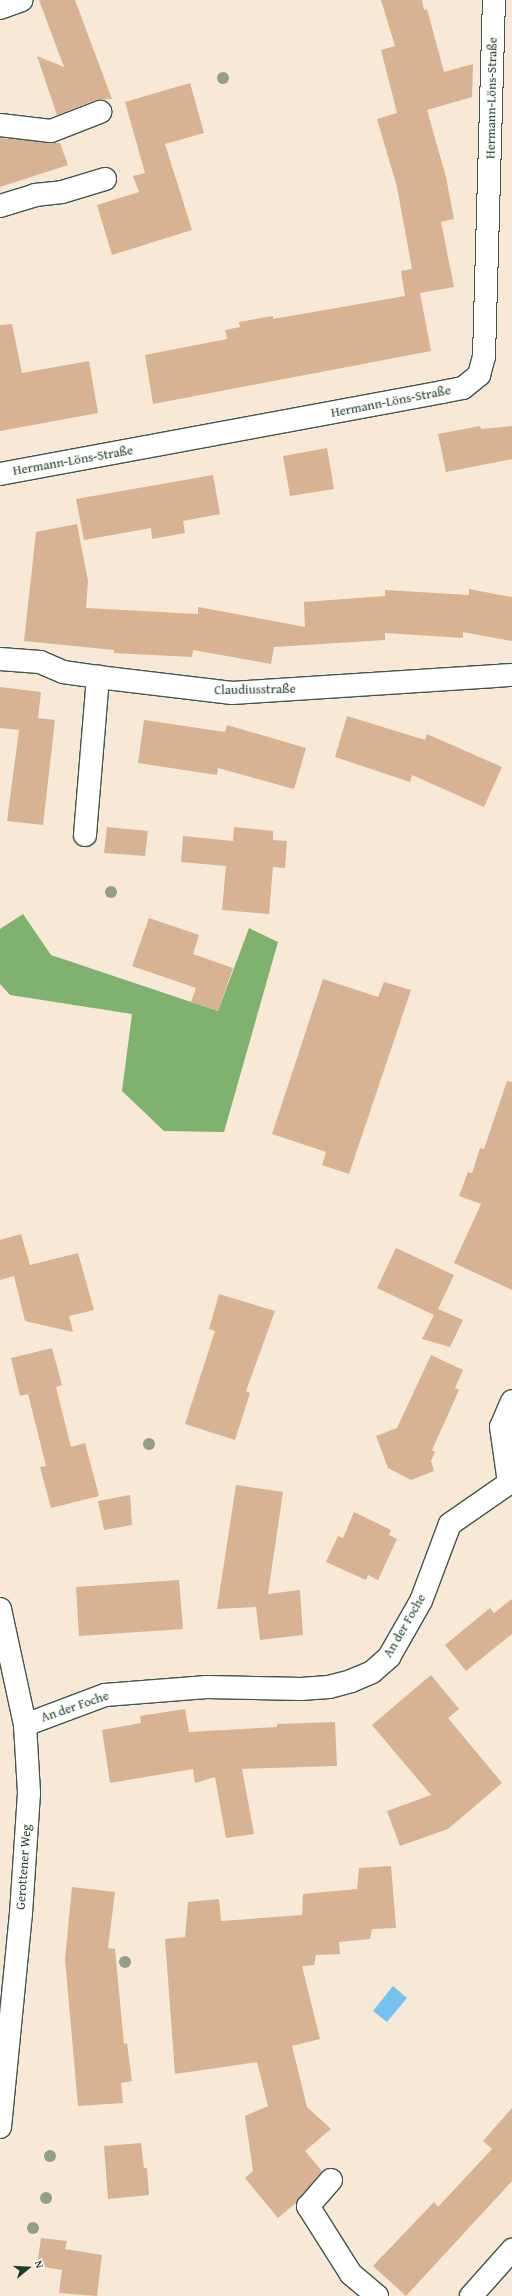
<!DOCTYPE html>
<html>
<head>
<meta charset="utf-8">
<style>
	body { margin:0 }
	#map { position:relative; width:512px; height:2296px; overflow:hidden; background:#f7e9d5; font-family:"Gentium Book Plus",serif }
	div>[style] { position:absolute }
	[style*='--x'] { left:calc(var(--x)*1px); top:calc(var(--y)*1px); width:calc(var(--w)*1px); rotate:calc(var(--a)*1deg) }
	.forest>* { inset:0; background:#7fb26e }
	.water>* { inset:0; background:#75c1ef }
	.building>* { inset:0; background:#d7b393 }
	.roads { filter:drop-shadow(1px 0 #3f574c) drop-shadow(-1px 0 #3f574c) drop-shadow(0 1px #3f574c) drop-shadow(0 -1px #3f574c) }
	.minor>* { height:22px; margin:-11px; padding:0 11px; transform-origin:11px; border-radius:11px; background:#fff }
	.trees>* { width:12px; height:12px; margin:-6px; border-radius:50%; background:#929f87 }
	span { translate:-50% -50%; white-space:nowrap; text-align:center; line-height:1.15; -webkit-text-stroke:3px #fdfcf7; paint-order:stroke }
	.street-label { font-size:13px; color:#1f3d34 }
	.north { position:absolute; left:8px; top:2248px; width:40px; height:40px; -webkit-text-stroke:3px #fdfcf7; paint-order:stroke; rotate:72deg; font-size:11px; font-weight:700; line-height:16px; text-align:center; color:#1f3d34 }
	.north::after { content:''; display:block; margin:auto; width:14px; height:18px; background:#1f3d34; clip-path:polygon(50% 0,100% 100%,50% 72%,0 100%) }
</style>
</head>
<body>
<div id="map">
	<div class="forest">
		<i style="clip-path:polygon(23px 914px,51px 955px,218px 1011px,249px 928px,278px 942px,224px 1132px,164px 1131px,122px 1091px,132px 1014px,10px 995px,0 984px,0 929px)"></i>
	</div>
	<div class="water">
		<i style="clip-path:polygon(393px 1986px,407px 1998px,387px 2022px,373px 2011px)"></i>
	</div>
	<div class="building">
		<i style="clip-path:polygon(39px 0,75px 0,112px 99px,95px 100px,57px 115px,37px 56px,64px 67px)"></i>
		<i style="clip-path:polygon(381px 0,422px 0,424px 10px,427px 9px,444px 72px,473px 64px,472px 97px,427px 110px,446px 177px,454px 219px,441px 222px,454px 287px,420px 293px,431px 351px,153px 404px,145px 355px,227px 339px,225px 330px,240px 327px,239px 322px,273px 316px,273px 319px,405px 296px,401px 271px,412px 269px,397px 187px,377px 119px,397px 113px,381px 50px,395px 46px)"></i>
		<i style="clip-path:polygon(190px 83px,204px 133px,165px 144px,192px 230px,112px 255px,97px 205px,139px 192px,133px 176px,145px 173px,125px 102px)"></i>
		<i style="clip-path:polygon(0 138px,60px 143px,68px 165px,0 187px)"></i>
		<i style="clip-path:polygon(12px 324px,22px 373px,89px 361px,98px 413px,0 431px,0 325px)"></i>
		<i style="clip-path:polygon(480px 426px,481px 429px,512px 426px,512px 459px,446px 472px,438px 434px)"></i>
		<i style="clip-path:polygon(327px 448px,334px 489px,290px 496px,283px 456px)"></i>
		<i style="clip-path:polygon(213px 475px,220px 514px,183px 521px,185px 533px,152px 539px,151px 528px,84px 540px,76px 499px)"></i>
		<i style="clip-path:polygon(77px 524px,88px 581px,86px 608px,198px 614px,198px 607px,305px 627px,304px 602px,385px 596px,385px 590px,469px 595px,469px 589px,512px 597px,512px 641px,463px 632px,463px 638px,385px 633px,385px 640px,274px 647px,271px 664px,193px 650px,192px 657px,114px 653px,114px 650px,24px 641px,36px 532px)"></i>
		<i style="clip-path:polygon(0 687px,41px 692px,38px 718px,55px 720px,43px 825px,7px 821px,19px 730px,0 728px)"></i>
		<i style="clip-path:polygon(347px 716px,425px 740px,427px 734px,502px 767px,484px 807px,412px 775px,410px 782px,335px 757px)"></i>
		<i style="clip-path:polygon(144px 720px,225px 732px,227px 725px,306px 748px,294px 789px,218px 768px,217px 775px,138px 763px)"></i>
		<i style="clip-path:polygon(107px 827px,148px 831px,145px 856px,104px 853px)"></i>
		<i style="clip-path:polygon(234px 827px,273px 831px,273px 840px,287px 841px,285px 868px,273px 867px,269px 914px,222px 910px,226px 866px,181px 862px,183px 836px,233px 841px)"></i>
		<i style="clip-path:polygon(149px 918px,199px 935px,193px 954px,233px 968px,218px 1011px,191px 1002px,196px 988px,132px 966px)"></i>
		<i style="clip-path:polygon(323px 979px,378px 997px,384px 982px,411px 990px,349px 1174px,322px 1165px,326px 1152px,272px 1134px)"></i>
		<i style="clip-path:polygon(507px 1081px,512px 1082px,512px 1290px,454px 1263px,481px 1204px,459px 1196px,468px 1172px,472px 1173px,480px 1148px,484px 1149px)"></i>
		<i style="clip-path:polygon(21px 1234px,30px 1265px,78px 1253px,94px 1310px,69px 1316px,73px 1332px,25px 1321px,14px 1276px,0 1280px,0 1240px)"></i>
		<i style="clip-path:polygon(396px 1248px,454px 1275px,438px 1309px,463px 1320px,450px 1347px,422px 1339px,434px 1315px,377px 1288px)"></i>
		<i style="clip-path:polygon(219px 1294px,275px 1311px,246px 1391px,250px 1393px,235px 1440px,185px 1424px,215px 1331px,209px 1329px)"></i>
		<i style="clip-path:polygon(52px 1348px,62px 1385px,56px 1387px,71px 1447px,85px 1443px,99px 1496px,51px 1508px,40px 1467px,46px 1466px,28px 1394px,20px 1396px,11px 1358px)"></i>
		<i style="clip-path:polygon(431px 1355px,463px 1370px,455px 1388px,459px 1390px,432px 1450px,435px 1452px,431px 1461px,434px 1471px,411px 1480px,388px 1468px,376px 1436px,397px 1428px)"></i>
		<i style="clip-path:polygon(236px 1485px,283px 1492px,268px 1594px,300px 1590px,303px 1635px,260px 1640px,256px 1607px,217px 1609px)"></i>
		<i style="clip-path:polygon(130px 1495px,132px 1525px,104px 1530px,98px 1501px)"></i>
		<i style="clip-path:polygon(354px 1512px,391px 1530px,389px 1535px,397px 1539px,378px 1580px,368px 1575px,366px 1580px,326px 1562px,338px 1536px,343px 1538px)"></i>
		<i style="clip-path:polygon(179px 1580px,183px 1629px,79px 1636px,76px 1587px)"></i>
		<i style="clip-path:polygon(512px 1599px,512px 1634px,466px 1671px,445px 1645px,490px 1608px,494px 1613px)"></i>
		<i style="clip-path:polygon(431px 1675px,459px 1709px,448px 1718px,502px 1783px,448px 1829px,400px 1846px,387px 1811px,431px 1795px,372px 1725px)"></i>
		<i style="clip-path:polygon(185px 1709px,189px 1732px,277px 1727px,277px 1724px,335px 1722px,337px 1766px,242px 1769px,254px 1834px,226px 1838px,215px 1777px,195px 1783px,193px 1769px,110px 1783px,102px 1730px,141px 1723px,140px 1716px)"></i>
		<i style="clip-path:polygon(391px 1866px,396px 1928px,372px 1929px,370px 1939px,339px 1942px,340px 1954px,316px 1955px,314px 1965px,302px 1966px,320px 2039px,292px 2046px,307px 2107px,331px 2129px,305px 2151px,322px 2171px,297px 2202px,278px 2218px,245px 2178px,253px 2171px,245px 2116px,268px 2106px,257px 2062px,175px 2074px,165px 1939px,185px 1937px,188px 1902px,219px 1899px,221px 1921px,302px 1915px,303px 1894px,357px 1889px,359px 1868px)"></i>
		<i style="clip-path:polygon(72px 1887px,115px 1892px,108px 1948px,115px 1949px,124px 2044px,127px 2043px,132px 2081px,121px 2083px,123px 2103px,78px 2106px,65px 1959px)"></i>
		<i style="clip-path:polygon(512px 2108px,512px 2181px,406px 2296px,373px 2266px,434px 2202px,438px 2207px,492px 2149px,483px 2141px)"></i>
		<i style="clip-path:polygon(141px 2143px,144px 2168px,147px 2168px,149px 2195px,108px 2199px,104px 2146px)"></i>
		<i style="clip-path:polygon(41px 2238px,67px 2241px,65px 2249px,102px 2255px,97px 2296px,59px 2293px,64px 2255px,62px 2270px,37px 2266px)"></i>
	</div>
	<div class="roads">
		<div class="minor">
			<i style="--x:0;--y:8;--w:23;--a:-20"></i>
			<i style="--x:0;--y:125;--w:51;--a:6.7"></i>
			<i style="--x:51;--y:131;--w:53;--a:-21.2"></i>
			<i style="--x:0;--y:206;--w:37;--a:-17"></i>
			<i style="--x:35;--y:195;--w:27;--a:-6"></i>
			<i style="--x:62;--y:192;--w:45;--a:-16.8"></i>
			<i style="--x:0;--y:474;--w:450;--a:-10.5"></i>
			<i style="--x:442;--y:392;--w:21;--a:-11"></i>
			<i style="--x:463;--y:388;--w:21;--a:-39"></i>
			<i style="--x:479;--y:375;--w:20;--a:-75"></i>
			<i style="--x:484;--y:356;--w:356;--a:-88.4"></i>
			<i style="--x:0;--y:659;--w:40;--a:4.3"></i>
			<i style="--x:40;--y:662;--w:25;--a:23"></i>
			<i style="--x:63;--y:672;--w:35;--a:8"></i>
			<i style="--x:98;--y:677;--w:135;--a:6.8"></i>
			<i style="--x:232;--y:693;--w:281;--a:-3.7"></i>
			<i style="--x:85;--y:835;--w:159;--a:-85.3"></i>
			<i style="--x:0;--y:1609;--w:119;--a:77.8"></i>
			<i style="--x:25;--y:1725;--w:68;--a:86.6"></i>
			<i style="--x:29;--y:1793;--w:120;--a:93.8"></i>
			<i style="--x:21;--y:1913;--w:215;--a:95.6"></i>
			<i style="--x:25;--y:1725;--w:85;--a:-20.6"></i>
			<i style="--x:105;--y:1695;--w:102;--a:-4.5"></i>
			<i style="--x:207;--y:1687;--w:94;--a:1.2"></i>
			<i style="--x:301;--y:1689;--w:28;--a:-4"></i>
			<i style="--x:329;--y:1687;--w:23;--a:-15"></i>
			<i style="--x:351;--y:1681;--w:23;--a:-23"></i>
			<i style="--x:372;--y:1672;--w:23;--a:-41"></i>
			<i style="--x:389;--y:1657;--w:64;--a:-60.3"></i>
			<i style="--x:421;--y:1601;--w:82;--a:-69.4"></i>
			<i style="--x:450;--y:1524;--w:72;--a:-34.8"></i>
			<i style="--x:509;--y:1483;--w:57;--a:-98.1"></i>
			<i style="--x:501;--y:1427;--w:28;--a:-67"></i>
			<i style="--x:331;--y:2180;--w:35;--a:131"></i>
			<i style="--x:308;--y:2206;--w:80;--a:57.7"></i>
			<i style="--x:351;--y:2274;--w:34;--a:40"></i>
			<i style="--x:471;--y:2296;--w:62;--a:-48.3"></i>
		</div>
	</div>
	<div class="trees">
		<i style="left:223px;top:78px"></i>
		<i style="left:111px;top:892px"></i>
		<i style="left:149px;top:1444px"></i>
		<i style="left:125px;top:1962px"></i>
		<i style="left:50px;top:2156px"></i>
		<i style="left:46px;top:2198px"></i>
		<i style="left:33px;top:2228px"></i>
	</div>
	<div class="street-label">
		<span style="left:492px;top:98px;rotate:-89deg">Hermann-Löns-Straße</span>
		<span style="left:391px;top:402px;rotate:-11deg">Hermann-Löns-Straße</span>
		<span style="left:73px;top:461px;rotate:-10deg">Hermann-Löns-Straße</span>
		<span style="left:255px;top:690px;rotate:-1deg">Claudiusstraße</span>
		<span style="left:405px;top:1626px;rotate:-60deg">An der Foche</span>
		<span style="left:75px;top:1707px;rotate:-19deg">An der Foche</span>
		<span style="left:24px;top:1867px;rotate:-86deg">Gerottener Weg</span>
	</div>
	<div class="north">N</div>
</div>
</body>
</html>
